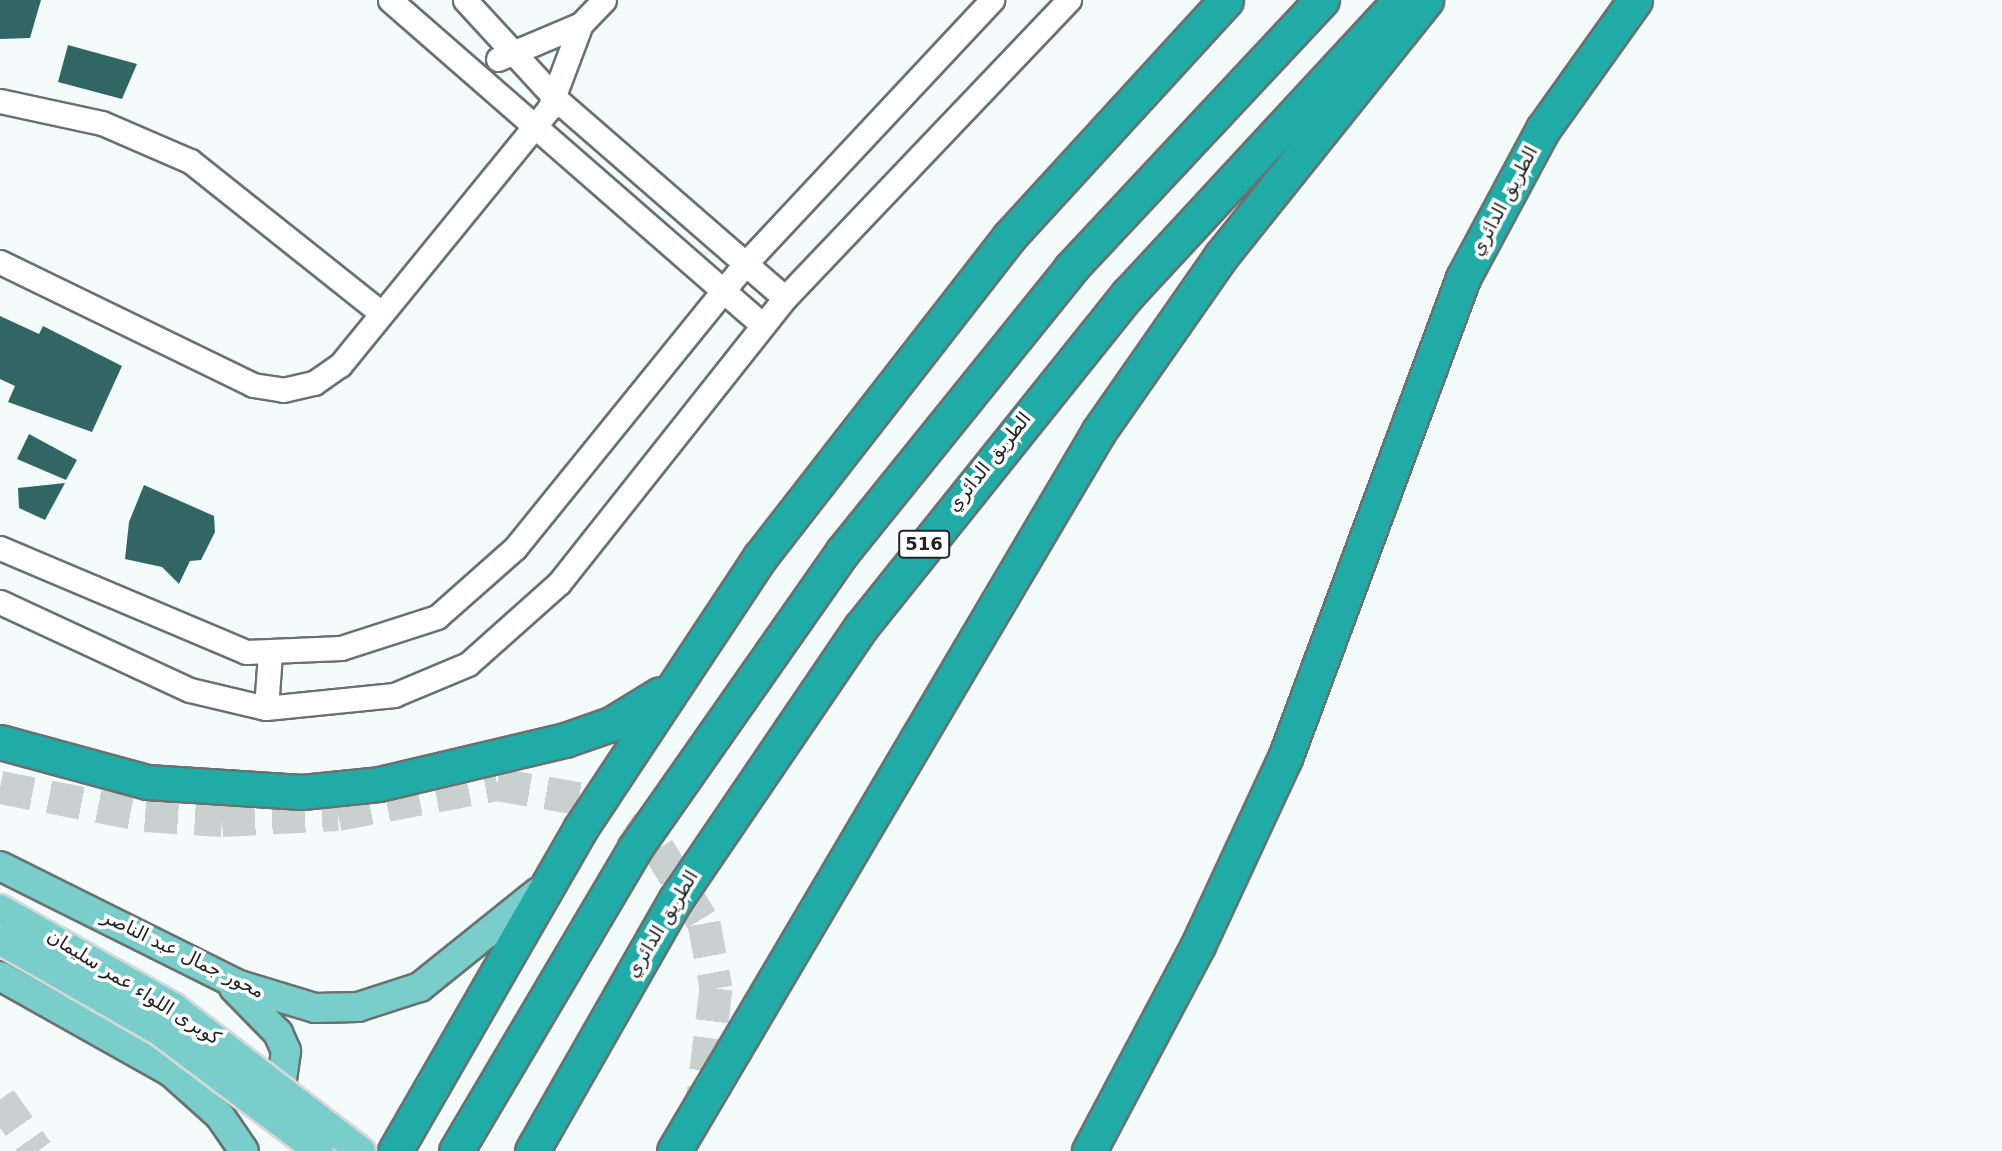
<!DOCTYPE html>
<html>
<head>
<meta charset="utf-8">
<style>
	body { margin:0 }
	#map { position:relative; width:2002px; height:1151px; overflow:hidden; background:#f3fcfb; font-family:"DejaVu Sans",Vazirmatn,sans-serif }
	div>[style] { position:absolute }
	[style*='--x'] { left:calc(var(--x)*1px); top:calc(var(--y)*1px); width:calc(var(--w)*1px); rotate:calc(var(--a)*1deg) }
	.building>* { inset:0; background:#326664 }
	.highway-tunnel>* { height:33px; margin-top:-16.5px; transform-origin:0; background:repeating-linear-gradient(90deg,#c9d1d0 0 33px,transparent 0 50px) }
	.roads { filter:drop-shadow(2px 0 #697171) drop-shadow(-2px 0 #697171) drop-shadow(0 2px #697171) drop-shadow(0 -2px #697171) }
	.minor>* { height:23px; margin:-11.5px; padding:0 11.5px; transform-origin:11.5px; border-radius:11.5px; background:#fff }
	.major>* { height:28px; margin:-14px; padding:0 14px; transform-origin:14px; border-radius:14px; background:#79cdca }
	.highway>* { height:33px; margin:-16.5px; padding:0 16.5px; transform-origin:16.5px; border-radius:16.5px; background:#20aba7 }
	.bridges { filter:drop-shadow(2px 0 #d7d8d8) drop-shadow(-2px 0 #d7d8d8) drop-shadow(0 2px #d7d8d8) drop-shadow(0 -2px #d7d8d8) }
	.major-bridge>* { height:28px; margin:-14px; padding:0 14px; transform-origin:14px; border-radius:14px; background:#79cdca }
	span { translate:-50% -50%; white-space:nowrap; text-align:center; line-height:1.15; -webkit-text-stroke:7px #fff; paint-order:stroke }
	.shield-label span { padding:2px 5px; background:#fff; border:2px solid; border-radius:5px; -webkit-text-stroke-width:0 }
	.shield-label { font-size:18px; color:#222525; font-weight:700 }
	.street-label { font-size:19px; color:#222525 }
</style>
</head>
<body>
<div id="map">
	<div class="building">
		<i style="clip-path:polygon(0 0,41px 0,30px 38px,0 39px)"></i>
		<i style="clip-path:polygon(68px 45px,137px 64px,122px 99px,58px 82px)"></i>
		<i style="clip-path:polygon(0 316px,39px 334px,43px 326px,122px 366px,92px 432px,8px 402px,15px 386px,0 379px)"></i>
		<i style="clip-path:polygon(29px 434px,77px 460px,66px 480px,17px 459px)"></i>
		<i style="clip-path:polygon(65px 483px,45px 520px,19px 508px,18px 488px)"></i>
		<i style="clip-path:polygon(144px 485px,214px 516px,215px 532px,201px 560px,190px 561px,179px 584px,162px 567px,125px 559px,129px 522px)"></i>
	</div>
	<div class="highway-tunnel">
		<i style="--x:0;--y:787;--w:148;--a:10.9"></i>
		<i style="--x:145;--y:815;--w:77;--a:3.7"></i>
		<i style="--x:222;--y:820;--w:116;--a:-3"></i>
		<i style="--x:338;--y:814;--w:162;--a:-10.7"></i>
		<i style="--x:497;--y:784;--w:88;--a:9.8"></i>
		<i style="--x:584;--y:799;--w:89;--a:33.5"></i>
		<i style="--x:658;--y:848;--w:88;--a:58.5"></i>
		<i style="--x:704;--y:923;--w:66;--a:79.5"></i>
		<i style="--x:716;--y:988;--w:115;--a:97"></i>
		<i style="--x:0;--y:1099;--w:64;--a:54.6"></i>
	</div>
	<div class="roads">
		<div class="minor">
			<i style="--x:390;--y:0;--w:494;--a:41.1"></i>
			<i style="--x:465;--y:0;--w:134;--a:47.4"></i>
			<i style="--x:556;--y:99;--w:303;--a:41"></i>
			<i style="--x:498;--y:59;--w:90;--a:-22.9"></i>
			<i style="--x:0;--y:101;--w:104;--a:12.2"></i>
			<i style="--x:102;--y:123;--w:96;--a:23.4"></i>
			<i style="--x:190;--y:161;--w:244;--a:38.5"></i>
			<i style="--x:0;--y:262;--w:281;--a:25.9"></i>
			<i style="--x:253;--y:385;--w:30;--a:9"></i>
			<i style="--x:283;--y:390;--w:32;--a:-13"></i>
			<i style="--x:314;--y:383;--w:32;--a:-35"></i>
			<i style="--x:340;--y:365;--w:330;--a:-50.8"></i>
			<i style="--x:549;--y:109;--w:91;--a:-69.4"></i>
			<i style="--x:581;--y:24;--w:33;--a:-46"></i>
			<i style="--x:0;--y:548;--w:267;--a:22.9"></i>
			<i style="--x:246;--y:652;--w:95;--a:-2.4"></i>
			<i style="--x:341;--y:648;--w:101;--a:-17.9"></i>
			<i style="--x:437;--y:617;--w:104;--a:-41.5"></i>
			<i style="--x:515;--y:548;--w:365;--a:-51"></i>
			<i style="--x:745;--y:264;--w:362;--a:-46.9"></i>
			<i style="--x:0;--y:602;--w:209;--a:24.9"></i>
			<i style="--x:190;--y:690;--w:78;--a:13.3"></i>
			<i style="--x:266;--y:708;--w:129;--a:-5.8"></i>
			<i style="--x:394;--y:695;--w:80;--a:-22.7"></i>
			<i style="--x:468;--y:664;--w:122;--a:-41.7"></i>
			<i style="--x:559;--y:583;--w:364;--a:-51.6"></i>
			<i style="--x:785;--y:298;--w:412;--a:-46.4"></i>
			<i style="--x:266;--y:708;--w:54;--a:-85.8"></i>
		</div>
		<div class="major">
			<i style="--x:0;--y:866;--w:267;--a:26.5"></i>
			<i style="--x:239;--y:985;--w:79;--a:16.8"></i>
			<i style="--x:315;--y:1008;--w:43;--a:-1.3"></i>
			<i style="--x:358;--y:1007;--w:65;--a:-17.9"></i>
			<i style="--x:420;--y:987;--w:151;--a:-38.8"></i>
			<i style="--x:0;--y:976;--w:196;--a:29.3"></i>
			<i style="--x:171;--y:1072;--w:66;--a:41.9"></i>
			<i style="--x:220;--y:1116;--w:42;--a:55.6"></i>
			<i style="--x:234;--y:988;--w:63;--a:45.6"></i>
			<i style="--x:278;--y:1033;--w:20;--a:66"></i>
			<i style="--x:286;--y:1051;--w:28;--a:98"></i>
			<i style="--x:282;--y:1079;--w:33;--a:137"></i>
		</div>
		<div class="highway">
			<i style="--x:0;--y:742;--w:152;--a:15.2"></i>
			<i style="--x:147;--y:782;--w:155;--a:3.7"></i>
			<i style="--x:302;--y:792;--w:77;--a:-5.9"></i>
			<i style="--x:379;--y:784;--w:191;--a:-13.3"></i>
			<i style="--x:565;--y:740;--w:49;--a:-19.2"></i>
			<i style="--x:611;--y:724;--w:57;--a:-31.5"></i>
			<i style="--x:395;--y:1151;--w:371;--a:-60.1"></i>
			<i style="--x:580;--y:829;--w:326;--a:-56.5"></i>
			<i style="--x:760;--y:557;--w:405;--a:-52.1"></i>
			<i style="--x:1009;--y:237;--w:321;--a:-47.5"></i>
			<i style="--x:456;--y:1151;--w:352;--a:-59.4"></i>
			<i style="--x:635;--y:848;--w:363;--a:-55"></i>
			<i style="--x:843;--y:551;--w:363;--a:-51.1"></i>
			<i style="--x:1071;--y:268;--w:367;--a:-46.9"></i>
			<i style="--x:532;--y:1151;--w:290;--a:-60.3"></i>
			<i style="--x:676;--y:899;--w:329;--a:-55.8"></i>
			<i style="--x:861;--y:627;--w:427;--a:-51.3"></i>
			<i style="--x:1128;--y:294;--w:401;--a:-47.2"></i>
			<i style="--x:674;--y:1151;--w:836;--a:-59.45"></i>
			<i style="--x:1099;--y:431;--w:213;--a:-55.1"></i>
			<i style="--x:1221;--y:256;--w:328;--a:-51.3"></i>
			<i style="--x:1089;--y:1151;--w:233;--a:-62.1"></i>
			<i style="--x:1198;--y:945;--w:206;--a:-65.1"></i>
			<i style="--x:1285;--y:758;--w:512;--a:-69.65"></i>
			<i style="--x:1463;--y:278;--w:169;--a:-61.8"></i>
			<i style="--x:1543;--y:129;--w:158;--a:-54.5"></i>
		</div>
	</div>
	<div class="bridges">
		<div class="major-bridge">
			<i style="--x:0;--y:909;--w:199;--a:29.5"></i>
			<i style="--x:173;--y:1007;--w:237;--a:37.5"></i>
			<i style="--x:0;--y:940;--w:183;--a:29.8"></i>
			<i style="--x:159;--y:1031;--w:200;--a:36.9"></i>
		</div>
	</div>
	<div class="shield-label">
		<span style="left:924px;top:544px">516</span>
	</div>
	<div class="street-label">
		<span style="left:1504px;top:201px;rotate:-62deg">الطريق الدائري</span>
		<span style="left:989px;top:462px;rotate:-51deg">الطريق الدائري</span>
		<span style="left:662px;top:924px;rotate:-59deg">الطريق الدائري</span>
		<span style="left:183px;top:954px;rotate:26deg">محور جمال عبد الناصر</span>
		<span style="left:134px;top:987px;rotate:32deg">كوبرى اللواء عمر سليمان</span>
	</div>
</div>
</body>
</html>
